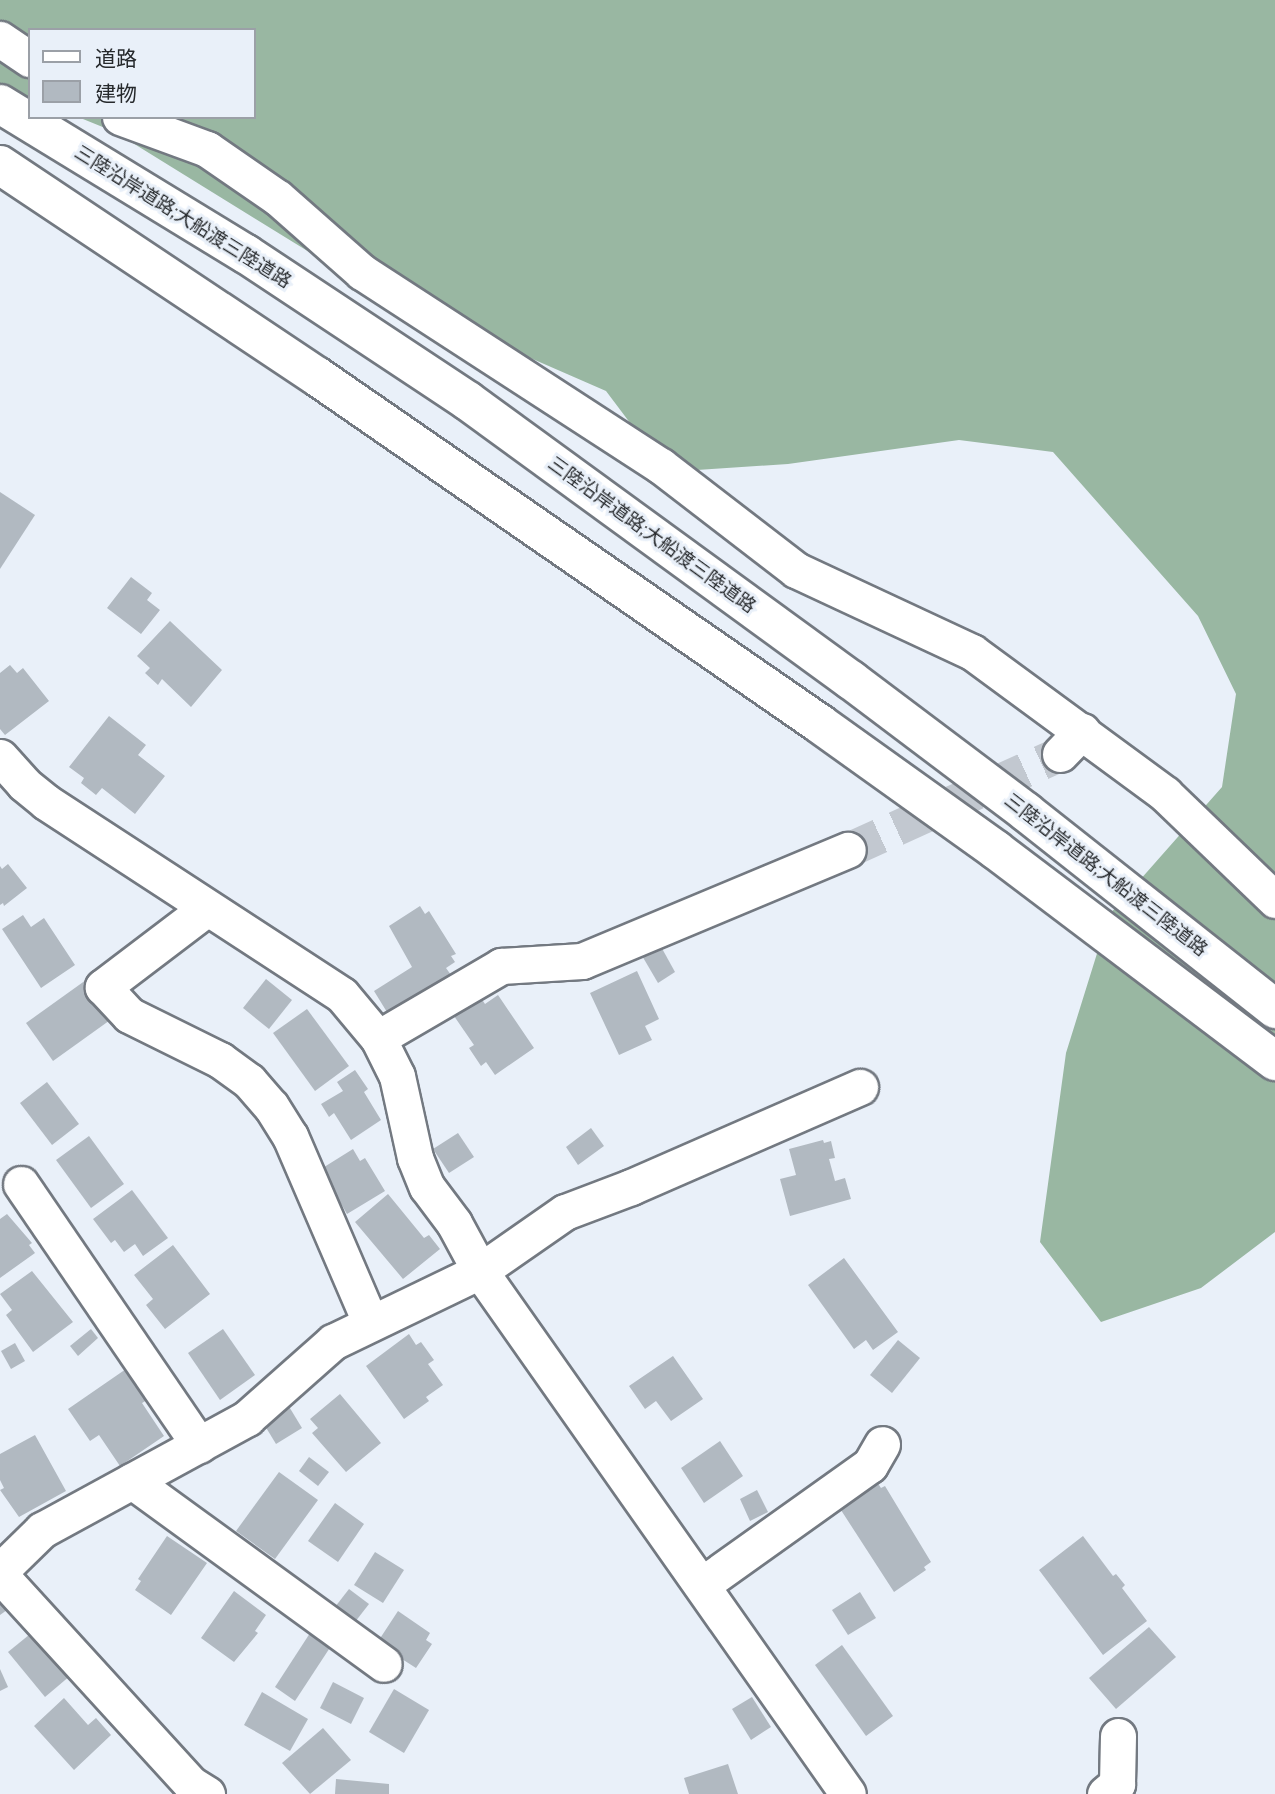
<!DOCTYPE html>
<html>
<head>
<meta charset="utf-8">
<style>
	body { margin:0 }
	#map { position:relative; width:1275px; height:1794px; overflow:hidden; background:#e9f0f9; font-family:Montserrat,"Noto Sans JP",sans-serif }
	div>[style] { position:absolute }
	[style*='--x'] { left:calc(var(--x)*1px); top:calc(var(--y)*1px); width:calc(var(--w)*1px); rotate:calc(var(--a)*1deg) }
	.forest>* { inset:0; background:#99b7a2 }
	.building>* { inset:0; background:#b1b9c1 }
	.street-tunnel>* { height:35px; margin-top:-17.5px; transform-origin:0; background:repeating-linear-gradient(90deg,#c2c8d0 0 35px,transparent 0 53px) }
	.roads { filter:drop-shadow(2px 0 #737981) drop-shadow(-2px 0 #737981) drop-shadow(0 2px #737981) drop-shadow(0 -2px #737981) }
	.street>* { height:35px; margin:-17.5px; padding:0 17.5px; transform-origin:17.5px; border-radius:17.5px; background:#fff }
	.highway>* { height:38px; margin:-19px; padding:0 19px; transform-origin:19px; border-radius:19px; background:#fff }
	span { translate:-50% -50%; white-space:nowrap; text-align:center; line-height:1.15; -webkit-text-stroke:6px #e9f0f9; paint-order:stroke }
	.street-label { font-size:19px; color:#26292c }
	.legend { position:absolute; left:28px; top:28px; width:228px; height:91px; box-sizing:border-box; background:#e9f0f9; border:2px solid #9ba0a7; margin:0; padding:9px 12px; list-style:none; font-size:21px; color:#26292c }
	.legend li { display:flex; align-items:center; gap:14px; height:35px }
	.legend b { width:35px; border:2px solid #9ba0a7 }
</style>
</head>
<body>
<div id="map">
	<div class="forest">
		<i style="clip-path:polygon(0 0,1275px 0,1275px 1232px,1201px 1288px,1101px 1322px,1040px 1242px,1066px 1053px,1109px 915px,1222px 787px,1236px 694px,1198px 616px,1053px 452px,959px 440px,788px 464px,667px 472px,606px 391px,448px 322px,314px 255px,115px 132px,78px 117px,254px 117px,254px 30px,30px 30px,30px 98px,0 86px)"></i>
	</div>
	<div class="building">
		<i style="clip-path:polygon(0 492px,35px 515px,0 569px)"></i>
		<i style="clip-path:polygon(131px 577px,152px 593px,147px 600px,160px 610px,141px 634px,107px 608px)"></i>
		<i style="clip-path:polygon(170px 621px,222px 670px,191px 707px,162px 679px,158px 685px,145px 673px,150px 668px,137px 656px)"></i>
		<i style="clip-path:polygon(10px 665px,17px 673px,23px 668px,49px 701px,5px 735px,0 729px,0 673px)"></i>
		<i style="clip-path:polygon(109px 716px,146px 745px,138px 755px,165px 776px,135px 814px,102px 788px,96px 795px,81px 783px,84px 778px,69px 767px)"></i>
		<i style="clip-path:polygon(8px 864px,27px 888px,4px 906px,3px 903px,0 905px,0 866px,2px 869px)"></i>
		<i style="clip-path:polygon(420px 906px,425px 914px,429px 911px,456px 954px,451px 956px,455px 962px,446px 968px,451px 975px,390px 1017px,374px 991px,412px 967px,389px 926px)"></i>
		<i style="clip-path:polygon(23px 915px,31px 927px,44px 918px,75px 965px,41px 988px,2px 929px)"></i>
		<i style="clip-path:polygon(659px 943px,675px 972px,658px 983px,641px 954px)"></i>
		<i style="clip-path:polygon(637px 971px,659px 1019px,645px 1026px,652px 1040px,619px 1055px,590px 993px)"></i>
		<i style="clip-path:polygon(266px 979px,292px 1000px,269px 1029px,243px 1008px)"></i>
		<i style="clip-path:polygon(86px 980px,113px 1018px,53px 1061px,26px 1023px)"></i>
		<i style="clip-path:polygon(498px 995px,534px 1048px,495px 1075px,486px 1062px,481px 1066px,469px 1048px,474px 1045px,454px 1016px,481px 998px,485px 1004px)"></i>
		<i style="clip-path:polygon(307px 1009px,349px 1066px,315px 1091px,273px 1033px)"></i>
		<i style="clip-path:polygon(355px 1070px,368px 1089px,364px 1092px,381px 1120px,351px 1140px,334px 1113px,329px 1117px,321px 1104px,343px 1091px,337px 1082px)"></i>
		<i style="clip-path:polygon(47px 1082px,79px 1124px,52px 1145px,20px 1103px)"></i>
		<i style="clip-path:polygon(591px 1128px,604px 1146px,578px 1165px,566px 1147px)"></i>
		<i style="clip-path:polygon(458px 1133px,474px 1157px,449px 1173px,433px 1149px)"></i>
		<i style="clip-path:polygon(89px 1136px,124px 1184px,91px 1208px,56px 1160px)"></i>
		<i style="clip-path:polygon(823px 1140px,824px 1143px,831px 1141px,835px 1158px,829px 1159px,835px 1181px,845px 1178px,851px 1199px,790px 1216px,780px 1179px,796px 1175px,789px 1149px)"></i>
		<i style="clip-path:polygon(353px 1149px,360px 1161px,365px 1158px,385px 1191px,347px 1214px,321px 1169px)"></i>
		<i style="clip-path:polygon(132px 1190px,168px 1238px,143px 1256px,135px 1244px,124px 1252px,115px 1240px,111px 1243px,93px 1219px)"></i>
		<i style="clip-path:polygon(388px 1194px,424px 1238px,429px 1235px,440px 1249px,403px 1279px,355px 1222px)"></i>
		<i style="clip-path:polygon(7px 1214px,32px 1243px,29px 1245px,35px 1253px,0 1278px,0 1219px)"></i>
		<i style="clip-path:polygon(173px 1245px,210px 1294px,165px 1329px,146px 1305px,153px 1299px,134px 1275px)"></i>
		<i style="clip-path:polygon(844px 1258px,898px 1332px,873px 1350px,866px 1340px,854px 1349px,808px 1285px)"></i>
		<i style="clip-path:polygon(32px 1271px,73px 1322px,33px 1352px,6px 1315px,12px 1310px,0 1294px)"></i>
		<i style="clip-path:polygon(91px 1329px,98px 1338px,78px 1356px,70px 1346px)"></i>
		<i style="clip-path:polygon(223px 1329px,255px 1375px,220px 1400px,188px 1353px)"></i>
		<i style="clip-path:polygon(409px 1334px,416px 1345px,421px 1342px,434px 1360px,428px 1364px,443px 1385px,426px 1397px,429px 1401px,404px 1419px,366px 1366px)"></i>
		<i style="clip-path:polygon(898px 1340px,920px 1358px,892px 1393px,870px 1375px)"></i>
		<i style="clip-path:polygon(15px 1343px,25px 1361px,11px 1369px,1px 1351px)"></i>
		<i style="clip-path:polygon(673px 1356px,703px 1399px,671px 1421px,656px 1401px,645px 1409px,629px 1386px)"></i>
		<i style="clip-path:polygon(126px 1369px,147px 1400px,142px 1403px,164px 1436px,120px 1466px,99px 1435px,90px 1441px,68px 1409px)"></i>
		<i style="clip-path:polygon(340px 1394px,381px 1443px,346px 1472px,312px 1433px,318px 1428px,310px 1419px)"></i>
		<i style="clip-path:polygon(285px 1400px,302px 1428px,276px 1444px,259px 1416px)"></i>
		<i style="clip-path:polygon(35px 1435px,66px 1491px,19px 1517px,0 1490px,4px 1488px,0 1480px,0 1454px)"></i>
		<i style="clip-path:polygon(720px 1441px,743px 1476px,704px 1503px,681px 1468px)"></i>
		<i style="clip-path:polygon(309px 1457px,329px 1472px,318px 1486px,299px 1471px)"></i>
		<i style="clip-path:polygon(279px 1472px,318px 1500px,275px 1559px,236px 1531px)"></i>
		<i style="clip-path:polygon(877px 1482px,881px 1488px,885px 1486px,931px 1562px,924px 1567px,926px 1570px,894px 1592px,839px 1507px)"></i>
		<i style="clip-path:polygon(757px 1490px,768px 1512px,750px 1521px,740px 1499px)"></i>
		<i style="clip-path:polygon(335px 1503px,364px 1524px,338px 1562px,308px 1541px)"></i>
		<i style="clip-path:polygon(167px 1536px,207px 1563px,171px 1615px,135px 1590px,141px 1581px,138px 1579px)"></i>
		<i style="clip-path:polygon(1083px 1536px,1113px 1576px,1116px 1574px,1125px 1585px,1122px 1588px,1147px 1621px,1103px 1655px,1039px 1570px)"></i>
		<i style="clip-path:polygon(375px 1552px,404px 1570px,383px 1603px,354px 1585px)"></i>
		<i style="clip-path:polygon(0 1589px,14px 1605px,0 1615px)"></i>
		<i style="clip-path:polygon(349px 1589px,369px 1604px,355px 1622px,335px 1607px)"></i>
		<i style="clip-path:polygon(234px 1591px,266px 1615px,255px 1631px,258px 1633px,234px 1662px,201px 1638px)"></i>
		<i style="clip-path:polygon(860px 1592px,876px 1618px,848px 1635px,832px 1610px)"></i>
		<i style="clip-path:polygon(398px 1611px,430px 1633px,426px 1640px,432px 1644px,416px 1668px,377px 1643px)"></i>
		<i style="clip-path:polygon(40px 1626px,77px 1670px,45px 1697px,8px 1652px)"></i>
		<i style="clip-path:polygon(1149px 1627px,1176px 1657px,1116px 1709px,1089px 1678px)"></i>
		<i style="clip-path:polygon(312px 1630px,333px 1643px,295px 1701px,275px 1687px)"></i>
		<i style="clip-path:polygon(842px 1645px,893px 1716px,866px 1736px,815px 1665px)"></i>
		<i style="clip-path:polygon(0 1669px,8px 1687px,0 1691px)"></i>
		<i style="clip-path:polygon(333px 1682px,364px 1698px,351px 1724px,320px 1708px)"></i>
		<i style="clip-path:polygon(394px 1689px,429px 1710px,404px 1753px,369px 1732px)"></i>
		<i style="clip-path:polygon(262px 1692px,308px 1719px,290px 1751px,244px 1725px)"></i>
		<i style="clip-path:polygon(752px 1697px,771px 1727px,751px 1740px,732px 1709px)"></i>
		<i style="clip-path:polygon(64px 1698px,88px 1725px,96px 1718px,111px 1735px,74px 1770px,34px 1726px)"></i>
		<i style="clip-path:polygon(323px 1728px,351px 1760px,310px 1794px,282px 1763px)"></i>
		<i style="clip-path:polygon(728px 1764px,738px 1794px,689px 1794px,684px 1778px)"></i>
		<i style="clip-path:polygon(336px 1779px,389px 1784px,389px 1794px,335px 1794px)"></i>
	</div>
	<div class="street-tunnel">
		<i style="--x:848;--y:850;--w:233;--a:-24.4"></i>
	</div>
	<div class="roads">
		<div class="street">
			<i style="--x:0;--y:39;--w:36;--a:34"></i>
			<i style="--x:120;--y:117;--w:93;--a:20.2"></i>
			<i style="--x:207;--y:149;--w:86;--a:34.6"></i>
			<i style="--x:278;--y:198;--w:112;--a:41.4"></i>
			<i style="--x:362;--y:272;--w:356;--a:33"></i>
			<i style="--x:661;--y:466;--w:170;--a:37.6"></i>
			<i style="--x:796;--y:570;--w:194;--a:25"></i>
			<i style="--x:972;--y:652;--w:240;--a:36.3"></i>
			<i style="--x:1165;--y:794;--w:153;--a:43.9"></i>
			<i style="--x:1060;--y:754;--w:32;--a:-46"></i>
			<i style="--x:0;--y:757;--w:36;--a:48"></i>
			<i style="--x:24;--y:784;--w:28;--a:39"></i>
			<i style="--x:46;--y:802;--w:353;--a:33.1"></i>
			<i style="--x:342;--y:995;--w:56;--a:50.1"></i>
			<i style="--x:378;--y:1038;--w:42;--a:63.4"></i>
			<i style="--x:397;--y:1076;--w:84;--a:77.6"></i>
			<i style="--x:415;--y:1158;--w:31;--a:68"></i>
			<i style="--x:427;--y:1187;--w:45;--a:53.1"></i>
			<i style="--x:454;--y:1223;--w:55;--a:61.6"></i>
			<i style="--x:480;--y:1271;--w:639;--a:54.87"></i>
			<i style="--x:207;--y:908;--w:131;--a:142.8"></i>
			<i style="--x:103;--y:987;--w:38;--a:47"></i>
			<i style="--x:129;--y:1015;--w:102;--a:26.3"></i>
			<i style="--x:220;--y:1060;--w:36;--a:36"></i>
			<i style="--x:249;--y:1081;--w:33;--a:49"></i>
			<i style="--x:271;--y:1106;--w:36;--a:58"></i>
			<i style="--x:290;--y:1136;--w:202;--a:66.7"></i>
			<i style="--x:378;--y:1038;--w:143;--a:-30.3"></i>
			<i style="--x:501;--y:966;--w:81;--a:-3.5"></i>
			<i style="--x:582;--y:961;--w:288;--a:-22.7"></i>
			<i style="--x:21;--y:1184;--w:316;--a:55.7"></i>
			<i style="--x:132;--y:1481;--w:311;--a:36"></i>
			<i style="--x:0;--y:1571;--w:59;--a:-44.3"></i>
			<i style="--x:42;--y:1530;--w:234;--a:-28.6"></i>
			<i style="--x:247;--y:1418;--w:115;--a:-41.5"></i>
			<i style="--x:333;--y:1342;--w:163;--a:-25.8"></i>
			<i style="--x:480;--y:1271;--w:103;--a:-34.8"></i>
			<i style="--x:565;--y:1212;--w:71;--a:-20.7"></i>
			<i style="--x:631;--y:1187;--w:250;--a:-23.6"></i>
			<i style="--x:0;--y:1575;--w:283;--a:47.6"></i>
			<i style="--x:191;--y:1784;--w:19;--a:32"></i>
			<i style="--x:703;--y:1584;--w:205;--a:-35.5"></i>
			<i style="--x:870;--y:1465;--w:24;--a:-60"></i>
			<i style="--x:1105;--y:1794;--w:16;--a:-40"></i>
			<i style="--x:1117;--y:1784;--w:48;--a:-88.8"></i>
		</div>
		<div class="highway">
			<i style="--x:0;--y:104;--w:288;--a:31.4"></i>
			<i style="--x:246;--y:254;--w:266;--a:33.5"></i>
			<i style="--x:468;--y:401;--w:474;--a:36.1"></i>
			<i style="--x:851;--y:680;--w:219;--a:37"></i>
			<i style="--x:1026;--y:812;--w:318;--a:38.3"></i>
			<i style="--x:0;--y:165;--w:382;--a:33.7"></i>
			<i style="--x:318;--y:377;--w:610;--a:34.65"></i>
			<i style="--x:820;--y:724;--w:216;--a:35.6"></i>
			<i style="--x:996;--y:850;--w:350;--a:37.1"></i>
		</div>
	</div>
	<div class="street-label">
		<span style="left:183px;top:217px;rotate:32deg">三陸沿岸道路;大船渡三陸道路</span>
		<span style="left:652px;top:535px;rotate:36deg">三陸沿岸道路;大船渡三陸道路</span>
		<span style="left:1106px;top:875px;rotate:38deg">三陸沿岸道路;大船渡三陸道路</span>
	</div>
	<ul class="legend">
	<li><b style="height:9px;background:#fff"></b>道路</li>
	<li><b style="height:19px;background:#b1b9c1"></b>建物</li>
	</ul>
</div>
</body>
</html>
